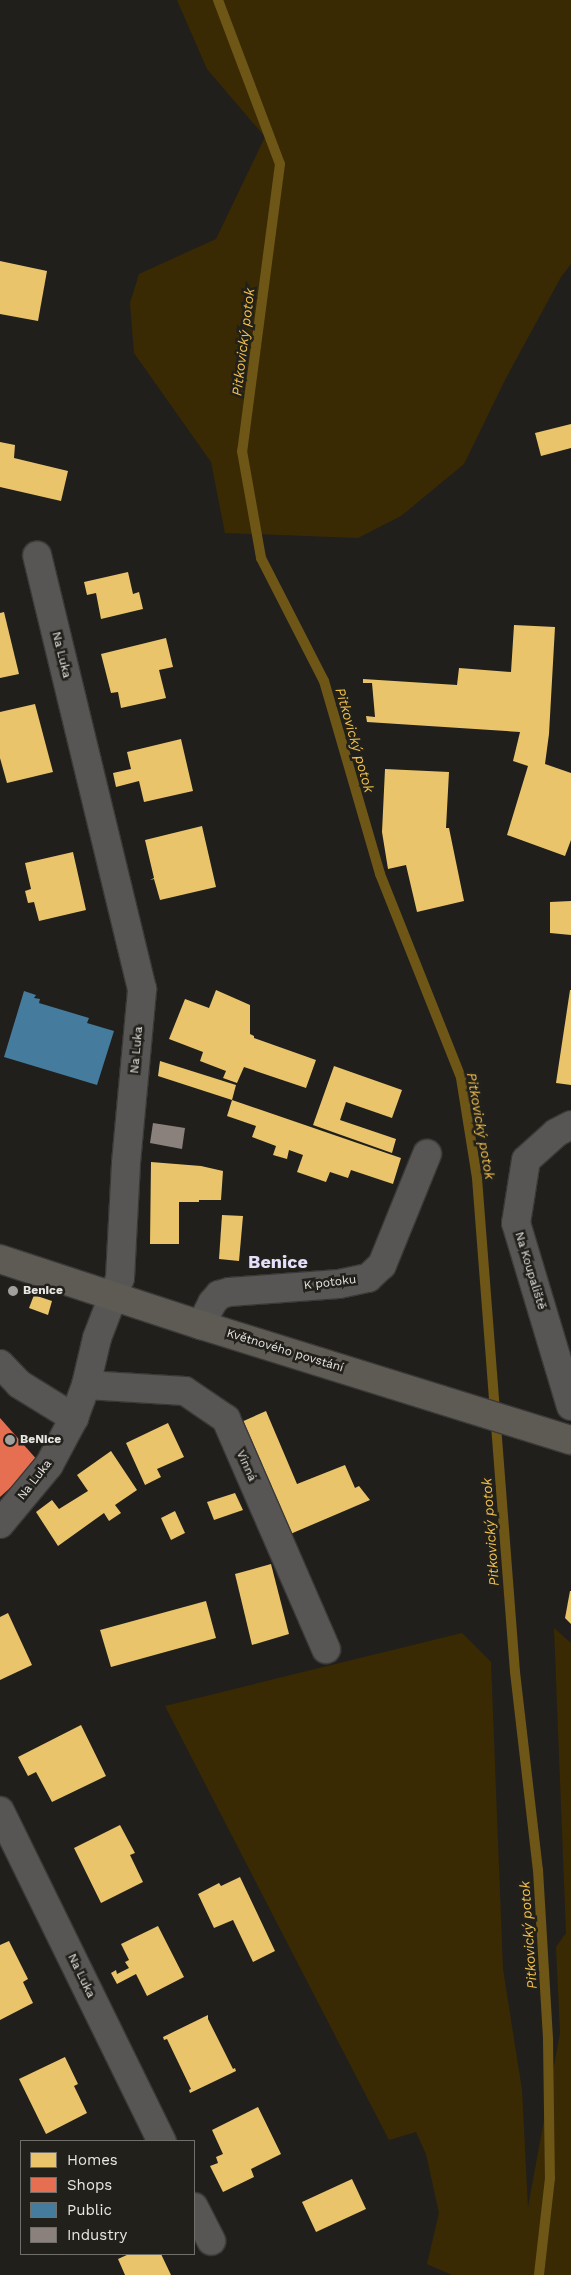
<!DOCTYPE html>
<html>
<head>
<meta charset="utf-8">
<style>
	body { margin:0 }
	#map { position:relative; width:571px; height:2275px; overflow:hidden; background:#211f1c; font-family:"Work Sans",sans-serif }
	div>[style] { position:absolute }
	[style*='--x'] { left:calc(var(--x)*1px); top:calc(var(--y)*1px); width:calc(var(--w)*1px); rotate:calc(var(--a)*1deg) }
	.green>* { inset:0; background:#392a04 }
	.homes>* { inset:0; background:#e9c46a }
	.shops>* { inset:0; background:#e76f51 }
	.public>* { inset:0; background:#457b9d }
	.industry>* { inset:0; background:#8a817c }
	.stream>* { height:10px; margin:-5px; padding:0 5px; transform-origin:5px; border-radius:5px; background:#6e5617 }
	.roads { filter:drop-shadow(1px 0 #3a3937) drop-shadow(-1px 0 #3a3937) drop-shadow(0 1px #3a3937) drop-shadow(0 -1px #3a3937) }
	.street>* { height:28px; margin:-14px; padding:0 14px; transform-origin:14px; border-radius:14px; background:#575654 }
	.secondary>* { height:28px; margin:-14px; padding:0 14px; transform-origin:14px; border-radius:14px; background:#5e5b55 }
	.dots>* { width:14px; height:14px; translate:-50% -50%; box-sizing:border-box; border:2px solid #22201b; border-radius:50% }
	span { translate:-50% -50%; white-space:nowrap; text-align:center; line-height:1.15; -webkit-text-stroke:5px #22201b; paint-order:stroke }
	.street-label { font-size:12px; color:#e8e6e3 }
	.poi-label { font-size:12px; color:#e8e6e3; font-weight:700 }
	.left { translate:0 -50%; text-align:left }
	.water-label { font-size:14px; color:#f2c14c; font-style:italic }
	.district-label { font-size:18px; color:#e5dffc; font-weight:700 }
	.legend { position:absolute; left:20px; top:2140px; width:175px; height:115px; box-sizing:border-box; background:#22201b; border:1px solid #716f6b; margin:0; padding:6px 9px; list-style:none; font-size:15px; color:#e8e6e3 }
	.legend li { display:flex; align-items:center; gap:10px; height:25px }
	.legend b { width:25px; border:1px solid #716f6b }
</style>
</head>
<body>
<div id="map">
	<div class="green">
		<i style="clip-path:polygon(177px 0,571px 0,571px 264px,561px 277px,506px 378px,464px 464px,401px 516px,358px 538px,225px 533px,211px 462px,134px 353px,130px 303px,139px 274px,216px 239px,265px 137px,207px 69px)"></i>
		<i style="clip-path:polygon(554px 1628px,571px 1643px,571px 2275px,452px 2275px,427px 2264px,439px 2213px,426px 2154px,416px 2132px,389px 2140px,165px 1706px,462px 1633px,491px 1662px,503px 1969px,522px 2090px,528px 2207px,560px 2033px,556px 1947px,566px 1933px)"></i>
	</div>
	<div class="homes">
		<i style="clip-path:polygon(0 261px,47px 271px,38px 321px,0 314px)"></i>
		<i style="clip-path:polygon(571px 424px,571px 448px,541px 456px,535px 433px)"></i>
		<i style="clip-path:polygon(0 442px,15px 445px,14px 458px,68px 471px,61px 501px,0 487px)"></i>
		<i style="clip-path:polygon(128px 572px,133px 594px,139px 592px,143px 609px,101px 619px,96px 593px,87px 595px,84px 582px)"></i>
		<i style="clip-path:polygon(4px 612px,19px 674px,0 678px,0 613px)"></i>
		<i style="clip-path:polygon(514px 625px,555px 627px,549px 734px,545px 764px,571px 773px,571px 840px,565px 856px,507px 835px,528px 766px,513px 761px,520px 732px,367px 722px,366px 716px,375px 717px,372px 683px,363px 683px,363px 679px,457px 685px,459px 668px,511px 672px)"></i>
		<i style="clip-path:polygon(166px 638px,173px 667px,159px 670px,166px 698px,121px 708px,118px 692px,111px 693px,101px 654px)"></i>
		<i style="clip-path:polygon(35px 704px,53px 772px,7px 783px,0 758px,0 712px)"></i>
		<i style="clip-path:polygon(181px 739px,193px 791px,144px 802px,139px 781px,116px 787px,113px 773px,131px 769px,127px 752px)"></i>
		<i style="clip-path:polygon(385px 769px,449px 772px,446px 828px,449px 828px,464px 901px,417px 912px,406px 865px,388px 869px,382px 832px)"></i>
		<i style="clip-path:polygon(202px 826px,216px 887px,160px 900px,154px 879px,150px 880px,154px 878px,145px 840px)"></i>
		<i style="clip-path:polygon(73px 852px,86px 910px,39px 921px,34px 902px,28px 903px,25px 891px,31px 889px,25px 863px)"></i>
		<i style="clip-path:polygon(571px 901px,571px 935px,550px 933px,550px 902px)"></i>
		<i style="clip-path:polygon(216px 990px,250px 1005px,250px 1034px,254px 1036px,254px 1038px,316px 1060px,306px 1088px,244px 1067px,237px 1083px,223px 1078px,226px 1071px,200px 1061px,203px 1052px,169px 1039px,185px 999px,209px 1008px)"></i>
		<i style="clip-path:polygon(570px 990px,571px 990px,571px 1085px,556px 1083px)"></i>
		<i style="clip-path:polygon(160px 1061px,236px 1085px,232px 1100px,158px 1076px)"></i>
		<i style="clip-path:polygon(334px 1066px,402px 1090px,392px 1118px,346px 1102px,340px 1120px,396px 1139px,392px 1153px,313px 1125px)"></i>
		<i style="clip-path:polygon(232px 1100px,401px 1158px,393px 1184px,351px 1170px,348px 1178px,330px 1172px,326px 1182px,297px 1172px,303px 1155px,289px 1150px,287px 1159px,273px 1155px,276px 1146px,252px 1137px,256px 1126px,227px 1116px)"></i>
		<i style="clip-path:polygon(151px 1162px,201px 1166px,223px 1171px,221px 1200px,199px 1200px,199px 1202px,179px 1202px,179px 1244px,150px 1244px)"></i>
		<i style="clip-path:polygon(222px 1215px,243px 1216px,239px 1261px,219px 1259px)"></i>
		<i style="clip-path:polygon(34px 1295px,52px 1301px,48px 1315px,29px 1308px)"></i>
		<i style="clip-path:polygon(266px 1411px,297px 1484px,345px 1465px,355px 1488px,359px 1486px,370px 1500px,288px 1535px,239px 1423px)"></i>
		<i style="clip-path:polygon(168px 1423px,184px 1457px,157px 1469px,161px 1477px,145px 1485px,126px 1443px)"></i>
		<i style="clip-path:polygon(111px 1451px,137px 1490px,115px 1505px,121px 1513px,109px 1521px,104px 1513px,58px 1546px,36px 1512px,52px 1500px,59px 1509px,88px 1491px,77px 1475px)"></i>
		<i style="clip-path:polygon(235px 1493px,243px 1510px,214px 1520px,207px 1502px)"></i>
		<i style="clip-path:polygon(175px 1511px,185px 1533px,171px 1540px,161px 1518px)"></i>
		<i style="clip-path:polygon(271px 1564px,289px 1634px,252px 1645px,235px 1574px)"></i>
		<i style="clip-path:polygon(570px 1591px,571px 1591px,571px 1624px,565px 1618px)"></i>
		<i style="clip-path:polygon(206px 1601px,216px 1638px,111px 1667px,100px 1630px)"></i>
		<i style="clip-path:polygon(8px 1613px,32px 1665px,0 1680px,0 1617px)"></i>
		<i style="clip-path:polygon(81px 1725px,106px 1776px,52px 1802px,36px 1772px,28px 1776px,18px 1757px)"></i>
		<i style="clip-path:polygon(120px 1825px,135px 1853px,130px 1855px,143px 1882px,101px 1903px,74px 1848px)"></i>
		<i style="clip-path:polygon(240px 1877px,275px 1951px,253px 1962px,233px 1920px,214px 1928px,198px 1894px,219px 1883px,221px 1886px)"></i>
		<i style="clip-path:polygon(158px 1926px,184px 1977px,147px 1996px,136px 1974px,117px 1984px,111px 1973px,116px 1970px,117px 1974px,129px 1968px,125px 1962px,129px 1960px,121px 1944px)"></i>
		<i style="clip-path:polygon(9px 1941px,28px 1979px,23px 1982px,33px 2003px,0 2020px,0 1945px)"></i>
		<i style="clip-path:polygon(208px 2015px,208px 2019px,233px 2069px,235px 2068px,236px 2071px,190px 2093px,189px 2090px,191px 2089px,167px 2039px,164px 2040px,163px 2037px)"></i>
		<i style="clip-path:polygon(65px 2057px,78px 2084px,74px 2086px,87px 2113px,46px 2134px,19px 2079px)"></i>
		<i style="clip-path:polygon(258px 2107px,281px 2154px,251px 2169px,254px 2177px,223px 2192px,210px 2166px,218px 2163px,216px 2157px,223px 2154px,212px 2130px)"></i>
		<i style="clip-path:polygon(352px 2179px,366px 2209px,316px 2232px,302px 2202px)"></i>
		<i style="clip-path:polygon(129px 2254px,161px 2254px,171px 2275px,125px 2275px,118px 2259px)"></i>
	</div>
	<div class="shops">
		<i style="clip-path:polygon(0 1418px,39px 1462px,0 1497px)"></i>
	</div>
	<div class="public">
		<i style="clip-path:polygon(24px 991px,36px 995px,34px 998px,40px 999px,39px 1003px,89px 1018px,87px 1023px,114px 1031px,97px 1085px,4px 1057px)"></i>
	</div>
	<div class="industry">
		<i style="clip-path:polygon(153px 1123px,185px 1128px,182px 1149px,150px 1143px)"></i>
	</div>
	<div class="stream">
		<i style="--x:218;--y:0;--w:175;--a:69.3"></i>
		<i style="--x:280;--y:164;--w:290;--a:97.5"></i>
		<i style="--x:242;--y:451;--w:109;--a:79.9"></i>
		<i style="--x:261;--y:558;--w:138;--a:62.9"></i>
		<i style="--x:324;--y:681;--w:201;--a:73.8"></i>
		<i style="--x:380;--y:874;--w:219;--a:68.3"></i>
		<i style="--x:461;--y:1078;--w:101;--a:80.9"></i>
		<i style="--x:477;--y:1178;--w:495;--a:85.6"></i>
		<i style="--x:515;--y:1672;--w:199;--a:83.4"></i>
		<i style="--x:538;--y:1870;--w:170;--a:86.6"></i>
		<i style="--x:548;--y:2040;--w:138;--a:89.2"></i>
		<i style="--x:550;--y:2178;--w:98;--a:96.5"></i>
	</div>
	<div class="roads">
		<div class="street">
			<i style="--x:571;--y:1125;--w:17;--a:152"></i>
			<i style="--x:556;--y:1133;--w:40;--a:138"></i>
			<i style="--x:526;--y:1160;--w:64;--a:99"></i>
			<i style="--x:516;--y:1223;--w:191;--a:73.3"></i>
			<i style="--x:201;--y:1325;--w:25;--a:-63"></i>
			<i style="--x:212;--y:1303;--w:11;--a:-49"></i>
			<i style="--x:219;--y:1295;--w:10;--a:-17"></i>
			<i style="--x:229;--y:1292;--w:110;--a:-4.2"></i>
			<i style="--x:339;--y:1284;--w:30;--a:-12"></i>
			<i style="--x:368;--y:1278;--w:19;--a:-43"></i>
			<i style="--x:382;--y:1265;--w:120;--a:-67.9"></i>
			<i style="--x:0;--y:1364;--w:28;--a:46"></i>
			<i style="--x:19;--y:1384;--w:65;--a:31.7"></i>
			<i style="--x:86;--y:1385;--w:99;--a:3.5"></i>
			<i style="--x:185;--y:1391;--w:50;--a:34.3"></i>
			<i style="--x:226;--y:1419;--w:251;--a:66.5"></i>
			<i style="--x:0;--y:1524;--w:77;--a:-50.3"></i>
			<i style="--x:49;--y:1465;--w:53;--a:-62"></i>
			<i style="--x:74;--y:1418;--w:35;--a:-70"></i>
			<i style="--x:86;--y:1385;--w:48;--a:-76.8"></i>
			<i style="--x:97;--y:1338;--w:64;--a:-69"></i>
			<i style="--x:120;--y:1278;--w:115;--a:-87"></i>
			<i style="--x:126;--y:1163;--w:175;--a:-84.7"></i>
			<i style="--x:142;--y:989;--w:446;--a:-103.6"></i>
			<i style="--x:0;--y:1811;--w:368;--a:63.9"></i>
			<i style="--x:194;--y:2207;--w:38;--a:63"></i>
		</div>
		<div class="secondary">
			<i style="--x:0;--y:1259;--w:212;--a:18.2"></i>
			<i style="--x:201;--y:1325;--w:387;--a:17.3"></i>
		</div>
	</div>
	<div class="dots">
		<i style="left:13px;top:1291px;background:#a2a09d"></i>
		<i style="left:10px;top:1440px;background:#a2a09d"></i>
	</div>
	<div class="street-label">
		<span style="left:61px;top:655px;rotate:76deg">Na Luka</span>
		<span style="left:137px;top:1050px;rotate:-85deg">Na Luka</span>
		<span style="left:530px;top:1271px;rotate:73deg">Na Koupaliště</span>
		<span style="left:330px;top:1283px;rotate:-7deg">K potoku</span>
		<span style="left:285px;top:1351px;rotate:17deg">Květnového povstání</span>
		<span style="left:246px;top:1466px;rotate:66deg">Vinná</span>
		<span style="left:35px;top:1480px;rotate:-52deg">Na Luka</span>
		<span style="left:81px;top:1976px;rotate:64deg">Na Luka</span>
	</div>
	<div class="poi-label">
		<span class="left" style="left:23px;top:1291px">Benice</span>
		<span class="left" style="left:20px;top:1440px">BeNice</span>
	</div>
	<div class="water-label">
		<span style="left:243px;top:342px;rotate:-83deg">Pitkovický potok</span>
		<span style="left:355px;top:740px;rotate:74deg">Pitkovický potok</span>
		<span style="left:481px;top:1126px;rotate:80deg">Pitkovický potok</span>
		<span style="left:490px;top:1532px;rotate:-94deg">Pitkovický potok</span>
		<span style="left:528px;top:1935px;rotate:-94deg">Pitkovický potok</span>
	</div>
	<div class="district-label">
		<span style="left:278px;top:1262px">Benice</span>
	</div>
	<ul class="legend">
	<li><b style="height:14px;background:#e9c46a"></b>Homes</li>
	<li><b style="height:14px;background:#e76f51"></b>Shops</li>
	<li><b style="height:14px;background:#457b9d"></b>Public</li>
	<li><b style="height:14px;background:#8a817c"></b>Industry</li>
	</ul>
</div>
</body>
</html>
